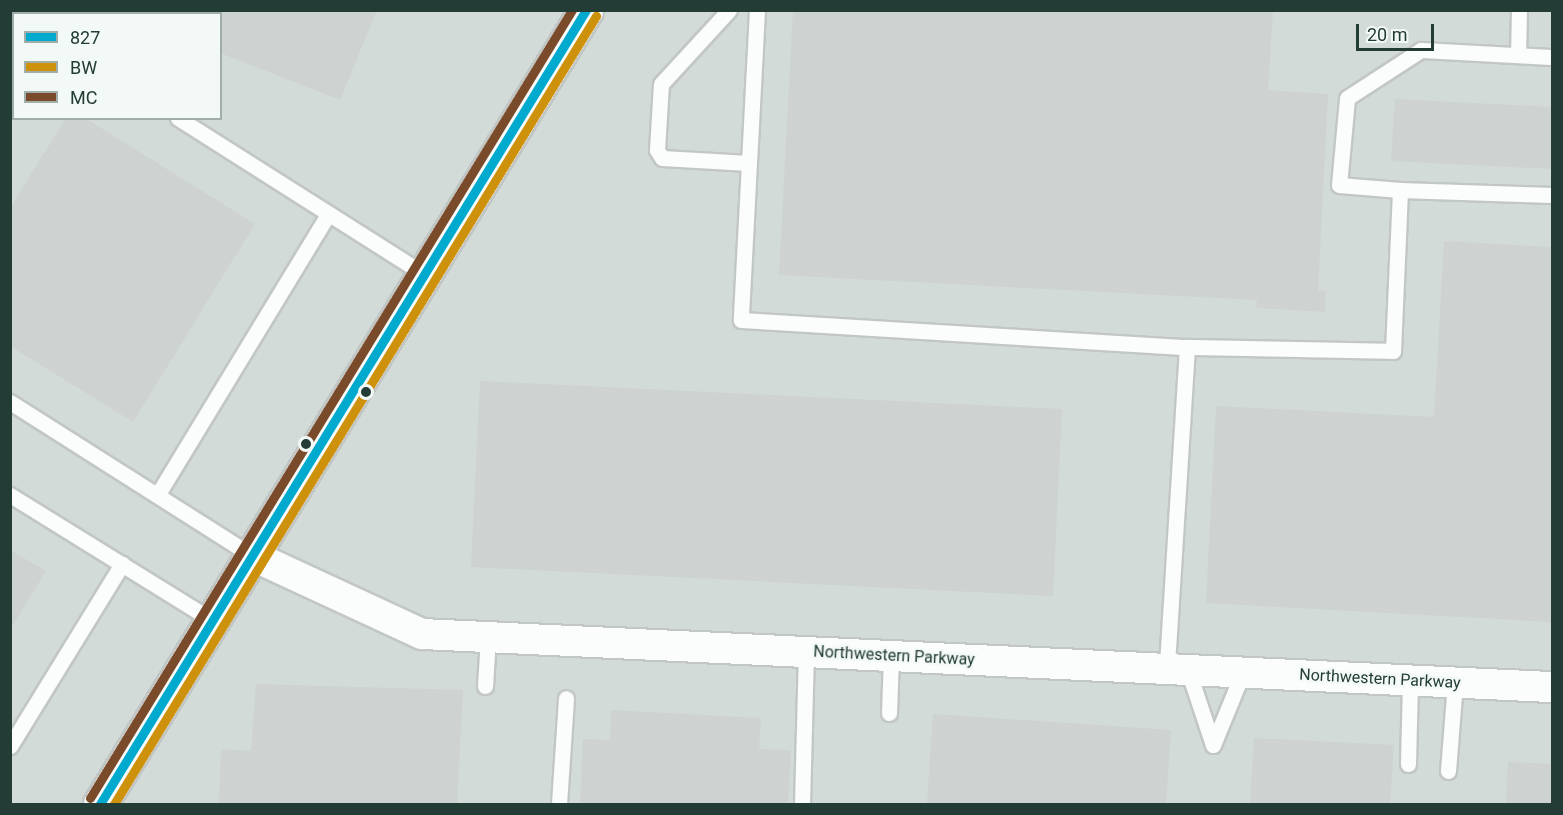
<!DOCTYPE html>
<html>
<head>
<meta charset="utf-8">
<style>
	body { margin:0 }
	#map { position:relative; width:1563px; height:815px; overflow:hidden; background:#e5eae8; font-family:Roboto,sans-serif }
	div>[style] { position:absolute }
	[style*='--x'] { left:calc(var(--x)*1px); top:calc(var(--y)*1px); width:calc(var(--w)*1px); rotate:calc(var(--a)*1deg) }
	.built>* { inset:0; background:#d3dbd8 }
	.building>* { inset:0; background:#ced2d1 }
	.roads { filter:drop-shadow(2px 0 #c2c7c5) drop-shadow(-2px 0 #c2c7c5) drop-shadow(0 2px #c2c7c5) drop-shadow(0 -2px #c2c7c5) }
	.lane>* { height:15px; margin:-7.5px; padding:0 7.5px; transform-origin:7.5px; border-radius:7.5px; background:#fbfcfc }
	.street>* { height:30px; margin:-15px; padding:0 15px; transform-origin:15px; border-radius:15px; background:#fbfcfc }
	.secondary>* { height:33px; margin:-16.5px; padding:0 16.5px; transform-origin:16.5px; border-radius:16.5px; background:#fbfcfc }
	.bus-1>* { height:9px; margin:-4.5px; padding:0 4.5px; transform-origin:4.5px; border-radius:4.5px; background:#00a9ce }
	.bus-2>* { height:9px; margin:-4.5px; padding:0 4.5px; transform-origin:4.5px; border-radius:4.5px; background:#cd910b }
	.bus-3>* { height:9px; margin:-4.5px; padding:0 4.5px; transform-origin:4.5px; border-radius:4.5px; background:#7a4b2a }
	.dots>* { width:16px; height:16px; translate:-50% -50%; box-sizing:border-box; border:3px solid #f3f9f6; border-radius:50% }
	span { translate:-50% -50%; white-space:nowrap; text-align:center; line-height:1.15; -webkit-text-stroke:4.5px #f3f9f6; paint-order:stroke }
	.street-label { font-size:16px; color:#233c36 }
	.frame { position:absolute; inset:0; border:12px solid #233c36; pointer-events:none }
	.legend { position:absolute; left:12px; top:12px; width:210px; height:108px; box-sizing:border-box; background:#f3f9f6; border:2px solid #a0ada9; margin:0; padding:8px 10px; list-style:none; font-size:18px; color:#233c36 }
	.legend li { display:flex; align-items:center; gap:12px; height:30px }
	.legend b { width:30px; border:2px solid #a0ada9 }
	.scale { position:absolute; left:1356px; top:24px; width:78px; height:27px; box-sizing:border-box; border:3px solid #233c36; border-top:0; padding-left:8px; font-size:18px; line-height:21px; white-space:nowrap; color:#233c36; -webkit-text-stroke:4px #f3f9f6; paint-order:stroke }
</style>
</head>
<body>
<div id="map">
	<div class="built">
		<i style="clip-path:polygon(evenodd,11px 11px,1552px 11px,1552px 804px,11px 804px,11px 11px,14px 14px,220px 14px,220px 118px,14px 118px,14px 14px)"></i>
	</div>
	<div class="building">
		<i style="clip-path:polygon(206px 10px,377px 10px,340px 100px,220px 53px,220px 14px,204px 14px)"></i>
		<i style="clip-path:polygon(793px 10px,1273px 10px,1268px 90px,1328px 94px,1318px 290px,1326px 291px,1325px 312px,1256px 308px,1257px 300px,779px 275px)"></i>
		<i style="clip-path:polygon(1395px 99px,1552px 107px,1552px 169px,1391px 161px)"></i>
		<i style="clip-path:polygon(66px 118px,85px 118px,255px 224px,133px 422px,10px 346px,10px 208px)"></i>
		<i style="clip-path:polygon(1444px 241px,1552px 247px,1552px 622px,1206px 603px,1216px 406px,1434px 417px)"></i>
		<i style="clip-path:polygon(480px 381px,1062px 409px,1053px 596px,471px 567px)"></i>
		<i style="clip-path:polygon(10px 550px,46px 571px,10px 630px)"></i>
		<i style="clip-path:polygon(256px 684px,463px 690px,457px 804px,219px 804px,221px 749px,251px 751px)"></i>
		<i style="clip-path:polygon(611px 710px,761px 718px,759px 749px,791px 750px,788px 804px,580px 804px,583px 739px,610px 740px)"></i>
		<i style="clip-path:polygon(933px 714px,1171px 730px,1166px 804px,927px 804px)"></i>
		<i style="clip-path:polygon(1254px 738px,1394px 745px,1390px 804px,1250px 804px)"></i>
		<i style="clip-path:polygon(1508px 762px,1552px 764px,1552px 804px,1506px 804px)"></i>
	</div>
	<div class="roads">
		<div class="lane">
			<i style="--x:729;--y:10;--w:100;--a:132.6"></i>
			<i style="--x:661;--y:84;--w:66;--a:93.5"></i>
			<i style="--x:657;--y:150;--w:9;--a:58"></i>
			<i style="--x:662;--y:158;--w:87;--a:3.3"></i>
			<i style="--x:757;--y:10;--w:310;--a:93"></i>
			<i style="--x:741;--y:320;--w:447;--a:3.5"></i>
			<i style="--x:1187;--y:347;--w:323;--a:93.6"></i>
			<i style="--x:10;--y:12;--w:4;--a:27"></i>
			<i style="--x:1518;--y:55;--w:45;--a:-88.7"></i>
			<i style="--x:178;--y:118;--w:291;--a:32.4"></i>
			<i style="--x:1400;--y:190;--w:61;--a:-175.3"></i>
			<i style="--x:1339;--y:185;--w:87;--a:-84.7"></i>
			<i style="--x:1347;--y:98;--w:88;--a:-33"></i>
			<i style="--x:1421;--y:50;--w:131;--a:3.1"></i>
			<i style="--x:1187;--y:347;--w:206;--a:1.1"></i>
			<i style="--x:1393;--y:351;--w:161;--a:-87.5"></i>
			<i style="--x:1400;--y:190;--w:152;--a:1.9"></i>
			<i style="--x:10;--y:402;--w:288;--a:32.4"></i>
			<i style="--x:158;--y:494;--w:328;--a:-58.7"></i>
			<i style="--x:10;--y:495;--w:239;--a:31.8"></i>
			<i style="--x:1188;--y:670;--w:79;--a:71.6"></i>
			<i style="--x:485;--y:686;--w:49;--a:-86.5"></i>
			<i style="--x:889;--y:713;--w:57;--a:-88"></i>
			<i style="--x:1213;--y:745;--w:79;--a:-67.7"></i>
			<i style="--x:10;--y:746;--w:214;--a:-58.4"></i>
			<i style="--x:1408;--y:764;--w:84;--a:-88.6"></i>
			<i style="--x:1448;--y:771;--w:88;--a:-85.5"></i>
			<i style="--x:559;--y:804;--w:106;--a:-86.2"></i>
			<i style="--x:802;--y:804;--w:152;--a:-88.5"></i>
		</div>
		<div class="street">
			<i style="--x:253;--y:556;--w:186;--a:24.8"></i>
			<i style="--x:422;--y:634;--w:1131;--a:2.69"></i>
		</div>
		<div class="secondary">
			<i style="--x:100;--y:804;--w:931;--a:-58.53"></i>
		</div>
	</div>
	<div class="bus-1">
		<i style="--x:100;--y:804;--w:931;--a:-58.53"></i>
	</div>
	<div class="bus-2">
		<i style="--x:114;--y:804;--w:924;--a:-58.55"></i>
	</div>
	<div class="bus-3">
		<i style="--x:90;--y:798;--w:924;--a:-58.55"></i>
	</div>
	<div class="dots">
		<i style="left:366px;top:392px;background:#233c36"></i>
		<i style="left:306px;top:444px;background:#233c36"></i>
	</div>
	<div class="street-label">
		<span style="left:894px;top:656px;rotate:3deg">Northwestern Parkway</span>
		<span style="left:1380px;top:679px;rotate:3deg">Northwestern Parkway</span>
	</div>
	<div class="frame"></div>
	<ul class="legend">
	<li><b style="height:8px;background:#00a9ce"></b>827</li>
	<li><b style="height:8px;background:#cd910b"></b>BW</li>
	<li><b style="height:8px;background:#7a4b2a"></b>MC</li>
	</ul>
	<div class="scale">20 m</div>
</div>
</body>
</html>
